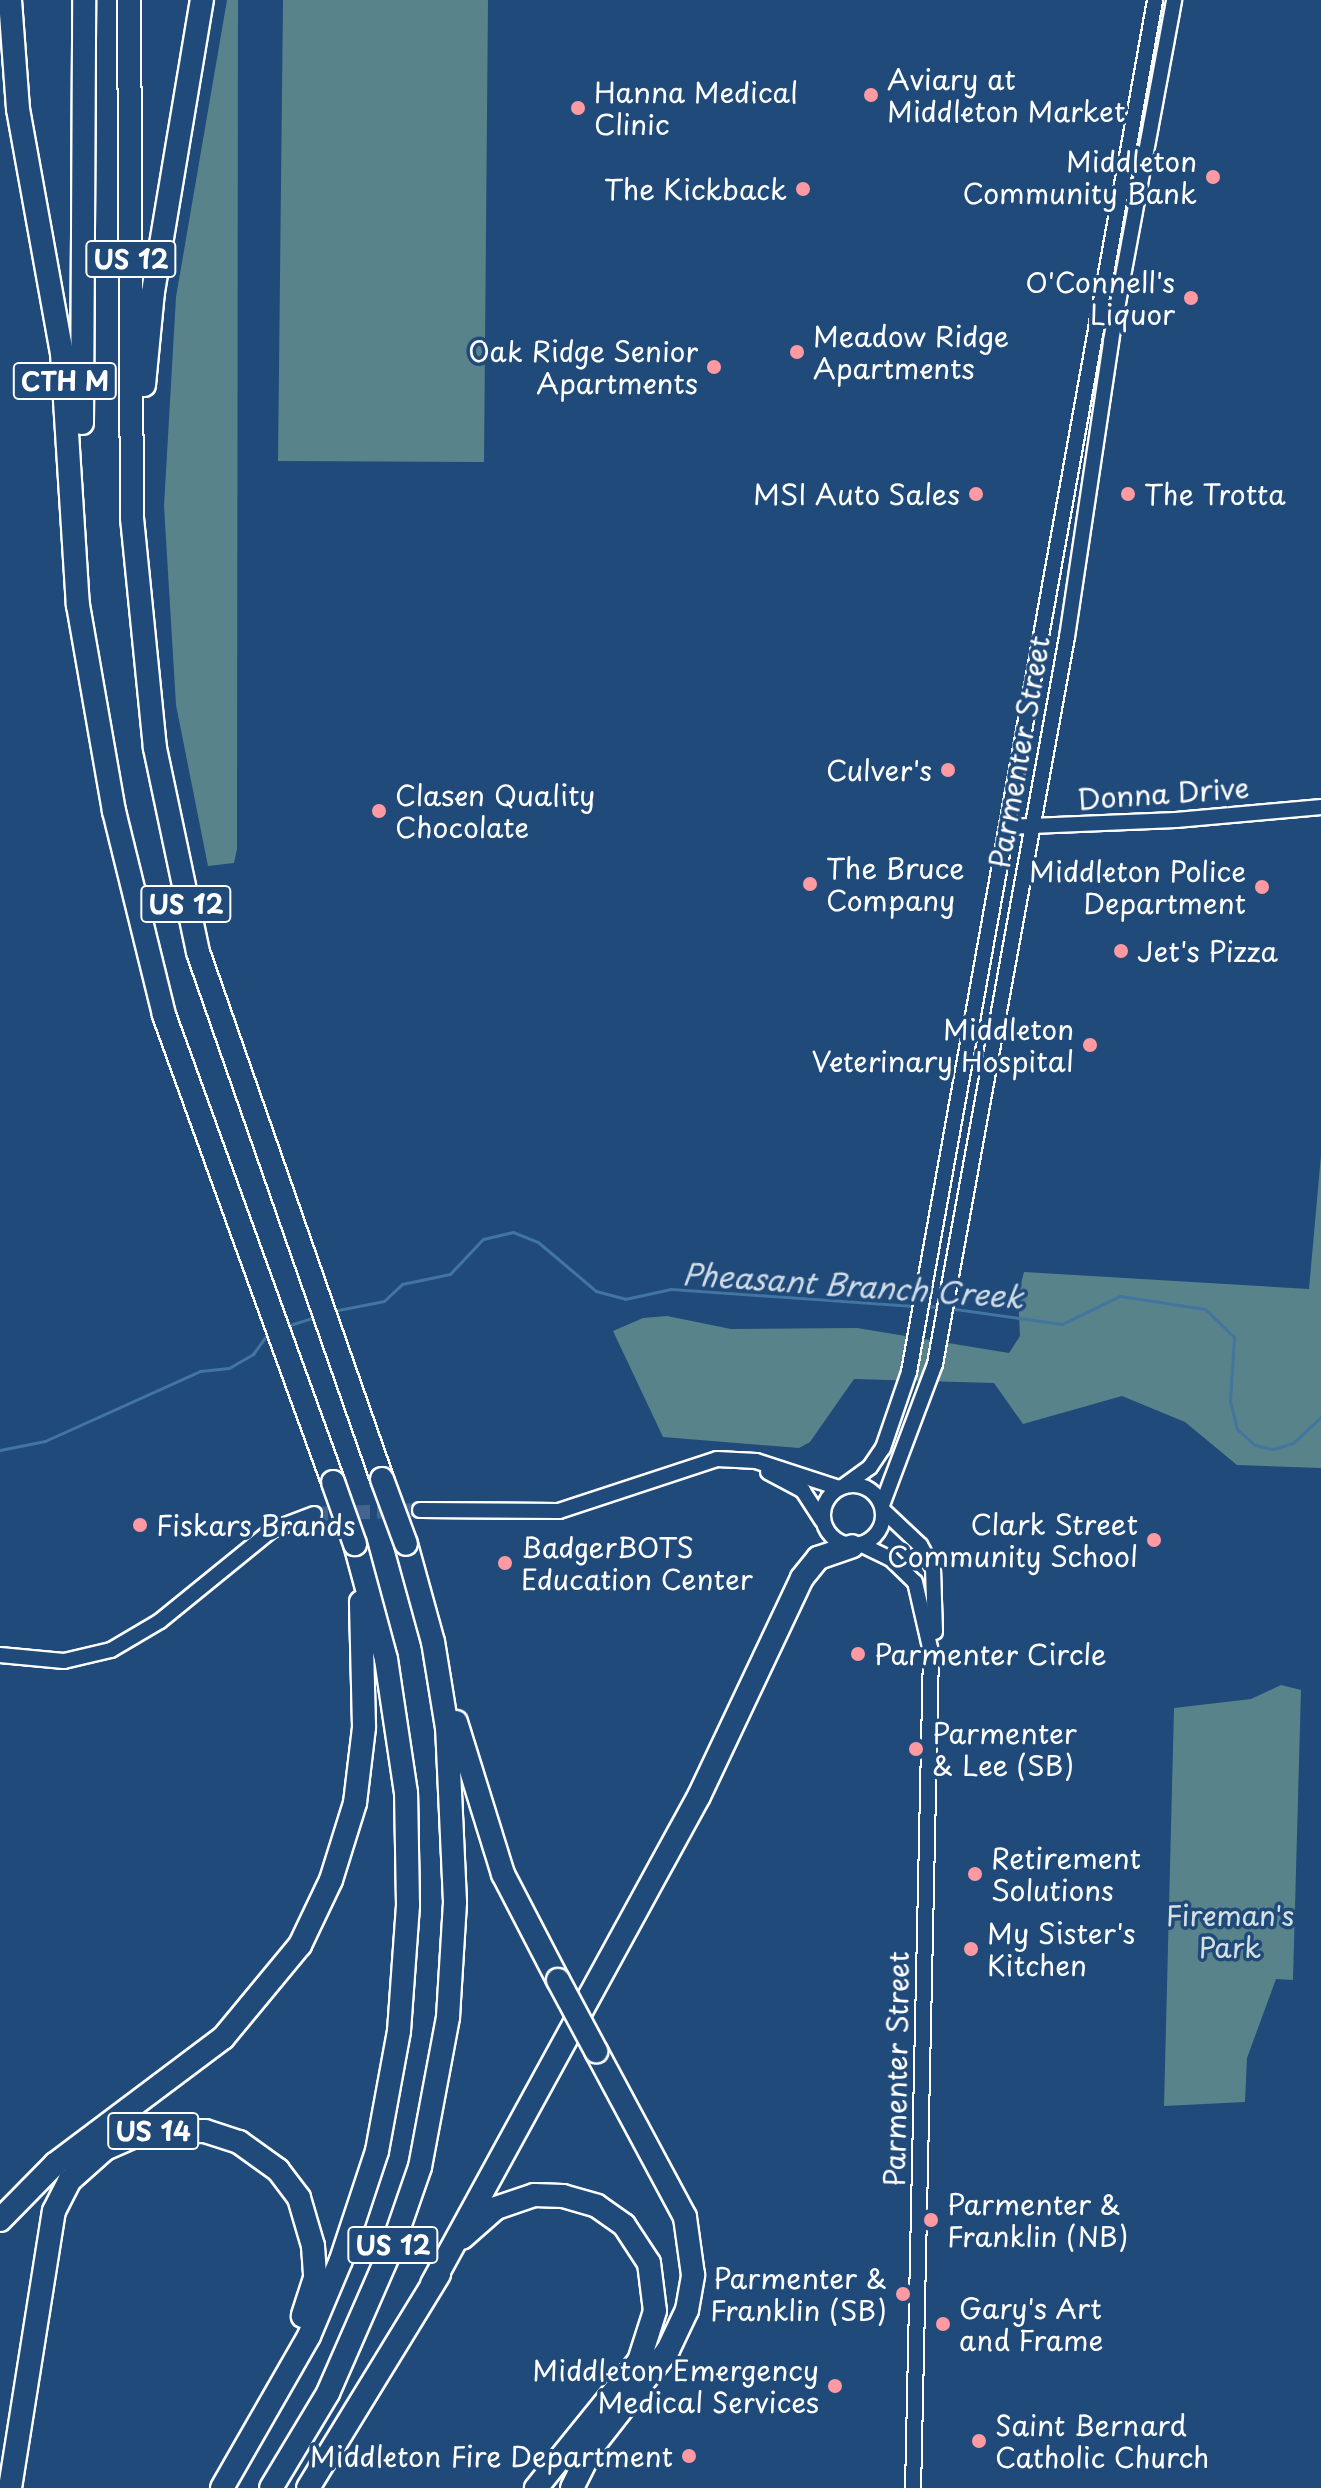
<!DOCTYPE html>
<html>
<head>
<meta charset="utf-8">
<style>
	body { margin:0 }
	#map { position:relative; width:1321px; height:2488px; overflow:hidden; background:#1f4a7a; font-family:"Playpen Sans",sans-serif }
	div>[style] { position:absolute }
	[style*='--x'] { left:calc(var(--x)*1px); top:calc(var(--y)*1px); width:calc(var(--w)*1px); rotate:calc(var(--a)*1deg) }
	.green>* { inset:0; background:#58838b }
	.stream>* { height:3px; margin:-1.5px; padding:0 1.5px; transform-origin:1.5px; border-radius:1.5px; background:#42759f }
	.minor-tunnel>* { height:14px; margin-top:-7px; transform-origin:0; background:repeating-linear-gradient(90deg,#41658e 0 14px,transparent 0 21px) }
	.roads { filter:drop-shadow(2px 0 #fff) drop-shadow(-2px 0 #fff) drop-shadow(0 2px #fff) drop-shadow(0 -2px #fff) }
	.minor>* { height:14px; margin:-7px; padding:0 7px; transform-origin:7px; border-radius:7px; background:#1f4a7a }
	.minor>.ring { margin:-7px; padding:0; box-sizing:content-box; background:none; border:14px solid #1f4a7a; border-radius:50% }
	.highway>* { height:22px; margin:-11px; padding:0 11px; transform-origin:11px; border-radius:11px; background:#1f4a7a }
	.bridges { filter:drop-shadow(2px 0 #fff) drop-shadow(-2px 0 #fff) drop-shadow(0 2px #fff) drop-shadow(0 -2px #fff) }
	.highway-bridge>* { height:22px; margin:-11px; padding:0 11px; transform-origin:11px; border-radius:11px; background:#1f4a7a }
	.dots>* { width:22px; height:22px; translate:-50% -50%; box-sizing:border-box; border:4px solid #1f4a7a; border-radius:50% }
	span { translate:-50% -50%; white-space:nowrap; text-align:center; line-height:1.15; -webkit-text-stroke:7px #1f4a7a; paint-order:stroke }
	.shield-label span { padding:2px 6px; background:#1f4a7a; border:2px solid; border-radius:6px; -webkit-text-stroke-width:0 }
	.shield-label { font-size:26px; color:#fff; font-weight:700 }
	.poi-label { font-size:28px; color:#fff }
	.left { translate:0 -50%; text-align:left }
	.right { translate:-100% -50%; text-align:right }
	.street-label { font-size:28px; color:#fff }
	.park-label { font-size:28px; color:#d5e0e2 }
	.water-label { font-size:30px; color:#d0dce7; font-style:italic }
</style>
</head>
<body>
<div id="map">
	<div class="green">
		<i style="clip-path:polygon(227px 0,238px 0,237px 849px,234px 863px,208px 866px,176px 705px,164px 506px,176px 297px)"></i>
		<i style="clip-path:polygon(283px 0,488px 0,484px 462px,278px 461px)"></i>
		<i style="clip-path:polygon(1321px 1155px,1321px 1468px,1237px 1465px,1185px 1422px,1122px 1396px,1023px 1424px,994px 1383px,854px 1379px,810px 1442px,799px 1448px,663px 1437px,613px 1331px,643px 1318px,667px 1316px,731px 1329px,857px 1328px,1009px 1353px,1020px 1336px,1018px 1295px,1024px 1272px,1309px 1289px)"></i>
		<i style="clip-path:polygon(1281px 1685px,1301px 1690px,1293px 1980px,1276px 1979px,1247px 2058px,1245px 2102px,1164px 2106px,1174px 1708px,1251px 1699px)"></i>
	</div>
	<div class="stream">
		<i style="--x:924;--y:1306;--w:17;--a:3"></i>
		<i style="--x:948;--y:1308;--w:115;--a:8"></i>
		<i style="--x:1062;--y:1324;--w:64;--a:-25.8"></i>
		<i style="--x:1120;--y:1296;--w:86;--a:8.7"></i>
		<i style="--x:1205;--y:1309;--w:40;--a:44"></i>
		<i style="--x:1234;--y:1337;--w:64;--a:93.6"></i>
		<i style="--x:1230;--y:1401;--w:29;--a:76"></i>
		<i style="--x:1237;--y:1429;--w:24;--a:42"></i>
		<i style="--x:1255;--y:1445;--w:18;--a:13"></i>
		<i style="--x:1273;--y:1449;--w:21;--a:-17"></i>
		<i style="--x:1293;--y:1443;--w:38;--a:-43"></i>
		<i style="--x:333;--y:1311;--w:52;--a:-11.1"></i>
		<i style="--x:384;--y:1301;--w:25;--a:-43"></i>
		<i style="--x:402;--y:1284;--w:49;--a:-11.8"></i>
		<i style="--x:450;--y:1274;--w:48;--a:-46.7"></i>
		<i style="--x:483;--y:1239;--w:31;--a:-13"></i>
		<i style="--x:513;--y:1232;--w:27;--a:22"></i>
		<i style="--x:538;--y:1242;--w:76;--a:40.2"></i>
		<i style="--x:596;--y:1291;--w:30;--a:15"></i>
		<i style="--x:625;--y:1299;--w:47;--a:-12.3"></i>
		<i style="--x:671;--y:1289;--w:247;--a:4"></i>
		<i style="--x:287;--y:1326;--w:28;--a:-18"></i>
		<i style="--x:0;--y:1450;--w:46;--a:-11.3"></i>
		<i style="--x:45;--y:1441;--w:170;--a:-24.3"></i>
		<i style="--x:200;--y:1371;--w:29;--a:-6"></i>
		<i style="--x:229;--y:1368;--w:28;--a:-30"></i>
		<i style="--x:253;--y:1354;--w:27;--a:-54"></i>
	</div>
	<div class="minor-tunnel">
		<i style="--x:314;--y:1514;--w:106;--a:-2.2"></i>
	</div>
	<div class="roads">
		<div class="minor">
			<i style="--x:1007;--y:827;--w:169;--a:-2.4"></i>
			<i style="--x:1176;--y:820;--w:146;--a:-5.1"></i>
			<i style="--x:768;--y:1472;--w:40;--a:28"></i>
			<i style="--x:803;--y:1491;--w:35;--a:57"></i>
			<i class="ring" style="left:823px;top:1485px;width:46px;height:46px"></i>
			<i style="--x:844;--y:1486;--w:32;--a:-36"></i>
			<i style="--x:870;--y:1467;--w:23;--a:-56"></i>
			<i style="--x:883;--y:1448;--w:80;--a:-71.1"></i>
			<i style="--x:909;--y:1372;--w:1394;--a:-79.83"></i>
			<i style="--x:882;--y:1505;--w:151;--a:-69.4"></i>
			<i style="--x:935;--y:1364;--w:739;--a:-79.71"></i>
			<i style="--x:1067;--y:637;--w:299;--a:-81.5"></i>
			<i style="--x:1111;--y:341;--w:347;--a:-79.5"></i>
			<i style="--x:420;--y:1510;--w:139;--a:0.4"></i>
			<i style="--x:559;--y:1511;--w:166;--a:-18.2"></i>
			<i style="--x:717;--y:1459;--w:39;--a:3"></i>
			<i style="--x:756;--y:1461;--w:87;--a:18"></i>
			<i style="--x:884;--y:1511;--w:50;--a:43.4"></i>
			<i style="--x:920;--y:1545;--w:26;--a:61"></i>
			<i style="--x:933;--y:1568;--w:64;--a:88.2"></i>
			<i style="--x:862;--y:1545;--w:32;--a:26"></i>
			<i style="--x:891;--y:1559;--w:33;--a:44"></i>
			<i style="--x:915;--y:1582;--w:72;--a:77.1"></i>
			<i style="--x:931;--y:1652;--w:836;--a:91.23"></i>
			<i style="--x:0;--y:1655;--w:64;--a:5.4"></i>
			<i style="--x:64;--y:1661;--w:48;--a:-13.2"></i>
			<i style="--x:111;--y:1650;--w:57;--a:-30.6"></i>
			<i style="--x:160;--y:1621;--w:144;--a:-39.1"></i>
			<i style="--x:272;--y:1530;--w:45;--a:-20.9"></i>
		</div>
		<div class="highway">
			<i style="--x:10;--y:0;--w:109;--a:85.8"></i>
			<i style="--x:18;--y:109;--w:248;--a:79.8"></i>
			<i style="--x:62;--y:353;--w:253;--a:86.4"></i>
			<i style="--x:78;--y:605;--w:209;--a:80.1"></i>
			<i style="--x:114;--y:811;--w:210;--a:76.2"></i>
			<i style="--x:164;--y:1015;--w:497;--a:70.1"></i>
			<i style="--x:129;--y:0;--w:518;--a:89.67"></i>
			<i style="--x:132;--y:518;--w:231;--a:84.3"></i>
			<i style="--x:155;--y:748;--w:208;--a:78.1"></i>
			<i style="--x:198;--y:952;--w:558;--a:70.75"></i>
			<i style="--x:144;--y:385;--w:93;--a:-84.5"></i>
			<i style="--x:153;--y:292;--w:296;--a:-80.5"></i>
			<i style="--x:82;--y:423;--w:423;--a:-89.7"></i>
			<i style="--x:456;--y:1722;--w:159;--a:72.8"></i>
			<i style="--x:503;--y:1874;--w:119;--a:62.6"></i>
			<i style="--x:0;--y:2220;--w:78;--a:-45.5"></i>
			<i style="--x:55;--y:2164;--w:210;--a:-36.9"></i>
			<i style="--x:223;--y:2038;--w:121;--a:-50.4"></i>
			<i style="--x:300;--y:1945;--w:72;--a:-64.5"></i>
			<i style="--x:331;--y:1880;--w:81;--a:-72.7"></i>
			<i style="--x:355;--y:1803;--w:77;--a:-83.2"></i>
			<i style="--x:364;--y:1727;--w:125;--a:-91.4"></i>
			<i style="--x:462;--y:2238;--w:45;--a:-41.4"></i>
			<i style="--x:496;--y:2208;--w:40;--a:-18.9"></i>
			<i style="--x:534;--y:2195;--w:29;--a:2"></i>
			<i style="--x:563;--y:2196;--w:35;--a:16"></i>
			<i style="--x:597;--y:2206;--w:33;--a:35"></i>
			<i style="--x:624;--y:2225;--w:45;--a:56.7"></i>
			<i style="--x:649;--y:2263;--w:48;--a:82.9"></i>
			<i style="--x:655;--y:2311;--w:52;--a:107.7"></i>
			<i style="--x:639;--y:2361;--w:164;--a:129"></i>
			<i style="--x:432;--y:2284;--w:556;--a:-61.32"></i>
			<i style="--x:699;--y:1796;--w:241;--a:-64.7"></i>
			<i style="--x:802;--y:1578;--w:26;--a:-51"></i>
			<i style="--x:818;--y:1558;--w:36;--a:-19"></i>
			<i style="--x:10;--y:2488;--w:280;--a:-81"></i>
			<i style="--x:54;--y:2211;--w:34;--a:-63"></i>
			<i style="--x:69;--y:2181;--w:48;--a:-41.6"></i>
			<i style="--x:105;--y:2149;--w:43;--a:-23.6"></i>
			<i style="--x:144;--y:2132;--w:61;--a:-0.9"></i>
			<i style="--x:205;--y:2131;--w:36;--a:18"></i>
			<i style="--x:239;--y:2142;--w:48;--a:35.7"></i>
			<i style="--x:278;--y:2170;--w:35;--a:53"></i>
			<i style="--x:299;--y:2198;--w:50;--a:73.7"></i>
			<i style="--x:313;--y:2246;--w:32;--a:86"></i>
			<i style="--x:315;--y:2278;--w:40;--a:108"></i>
			<i style="--x:222;--y:2488;--w:175;--a:-60.2"></i>
			<i style="--x:309;--y:2336;--w:82;--a:-67.2"></i>
			<i style="--x:341;--y:2260;--w:115;--a:-71.7"></i>
			<i style="--x:377;--y:2151;--w:122;--a:-79.6"></i>
			<i style="--x:399;--y:2031;--w:126;--a:-85.9"></i>
			<i style="--x:408;--y:1905;--w:112;--a:-91"></i>
			<i style="--x:406;--y:1793;--w:135;--a:-98.5"></i>
			<i style="--x:386;--y:1659;--w:119;--a:-105.1"></i>
			<i style="--x:271;--y:2488;--w:111;--a:-59"></i>
			<i style="--x:328;--y:2393;--w:165;--a:-66.4"></i>
			<i style="--x:394;--y:2242;--w:79;--a:-70.9"></i>
			<i style="--x:420;--y:2167;--w:153;--a:-79.4"></i>
			<i style="--x:448;--y:2017;--w:115;--a:-86.5"></i>
			<i style="--x:455;--y:1902;--w:174;--a:-92.6"></i>
			<i style="--x:447;--y:1728;--w:87;--a:-99.2"></i>
			<i style="--x:433;--y:1642;--w:102;--a:-105.4"></i>
			<i style="--x:308;--y:2488;--w:251;--a:-58.5"></i>
			<i style="--x:572;--y:2488;--w:47;--a:-63.4"></i>
			<i style="--x:593;--y:2446;--w:122;--a:-52"></i>
			<i style="--x:668;--y:2350;--w:44;--a:-64.6"></i>
			<i style="--x:687;--y:2310;--w:36;--a:-80"></i>
			<i style="--x:693;--y:2275;--w:59;--a:-97.9"></i>
			<i style="--x:685;--y:2217;--w:188;--a:-118.2"></i>
		</div>
	</div>
	<div class="bridges">
		<div class="highway-bridge">
			<i style="--x:382;--y:1479;--w:69;--a:69.7"></i>
			<i style="--x:333;--y:1482;--w:66;--a:70.5"></i>
			<i style="--x:558;--y:1980;--w:81;--a:61.8"></i>
		</div>
	</div>
	<div class="dots">
		<i style="left:871px;top:95px;background:#ff9aa2"></i>
		<i style="left:578px;top:108px;background:#ff9aa2"></i>
		<i style="left:1213px;top:177px;background:#ff9aa2"></i>
		<i style="left:803px;top:189px;background:#ff9aa2"></i>
		<i style="left:1191px;top:298px;background:#ff9aa2"></i>
		<i style="left:797px;top:352px;background:#ff9aa2"></i>
		<i style="left:714px;top:367px;background:#ff9aa2"></i>
		<i style="left:976px;top:494px;background:#ff9aa2"></i>
		<i style="left:1128px;top:494px;background:#ff9aa2"></i>
		<i style="left:948px;top:770px;background:#ff9aa2"></i>
		<i style="left:379px;top:811px;background:#ff9aa2"></i>
		<i style="left:810px;top:884px;background:#ff9aa2"></i>
		<i style="left:1262px;top:887px;background:#ff9aa2"></i>
		<i style="left:1121px;top:951px;background:#ff9aa2"></i>
		<i style="left:1090px;top:1045px;background:#ff9aa2"></i>
		<i style="left:140px;top:1525px;background:#ff9aa2"></i>
		<i style="left:1154px;top:1540px;background:#ff9aa2"></i>
		<i style="left:505px;top:1563px;background:#ff9aa2"></i>
		<i style="left:858px;top:1654px;background:#ff9aa2"></i>
		<i style="left:916px;top:1749px;background:#ff9aa2"></i>
		<i style="left:975px;top:1874px;background:#ff9aa2"></i>
		<i style="left:971px;top:1949px;background:#ff9aa2"></i>
		<i style="left:931px;top:2220px;background:#ff9aa2"></i>
		<i style="left:903px;top:2294px;background:#ff9aa2"></i>
		<i style="left:943px;top:2324px;background:#ff9aa2"></i>
		<i style="left:835px;top:2386px;background:#ff9aa2"></i>
		<i style="left:979px;top:2441px;background:#ff9aa2"></i>
		<i style="left:689px;top:2456px;background:#ff9aa2"></i>
	</div>
	<div class="shield-label">
		<span style="left:131px;top:259px">US 12</span>
		<span style="left:65px;top:381px">CTH M</span>
		<span style="left:186px;top:904px">US 12</span>
		<span style="left:153px;top:2131px">US 14</span>
		<span style="left:393px;top:2245px">US 12</span>
	</div>
	<div class="poi-label">
		<span class="left" style="left:887px;top:95px">Aviary at<br>Middleton Market</span>
		<span class="left" style="left:594px;top:108px">Hanna Medical<br>Clinic</span>
		<span class="right" style="left:1197px;top:177px">Middleton<br>Community Bank</span>
		<span class="right" style="left:787px;top:189px">The Kickback</span>
		<span class="right" style="left:1175px;top:298px">O'Connell's<br>Liquor</span>
		<span class="left" style="left:813px;top:352px">Meadow Ridge<br>Apartments</span>
		<span class="right" style="left:698px;top:367px">Oak Ridge Senior<br>Apartments</span>
		<span class="right" style="left:960px;top:494px">MSI Auto Sales</span>
		<span class="left" style="left:1144px;top:494px">The Trotta</span>
		<span class="right" style="left:932px;top:770px">Culver's</span>
		<span class="left" style="left:395px;top:811px">Clasen Quality<br>Chocolate</span>
		<span class="left" style="left:826px;top:884px">The Bruce<br>Company</span>
		<span class="right" style="left:1246px;top:887px">Middleton Police<br>Department</span>
		<span class="left" style="left:1137px;top:951px">Jet's Pizza</span>
		<span class="right" style="left:1074px;top:1045px">Middleton<br>Veterinary Hospital</span>
		<span class="right" style="left:1138px;top:1540px">Clark Street<br>Community School</span>
		<span class="left" style="left:156px;top:1525px">Fiskars Brands</span>
		<span class="left" style="left:521px;top:1563px">BadgerBOTS<br>Education Center</span>
		<span class="left" style="left:874px;top:1654px">Parmenter Circle</span>
		<span class="left" style="left:932px;top:1749px">Parmenter<br>&amp; Lee (SB)</span>
		<span class="left" style="left:991px;top:1874px">Retirement<br>Solutions</span>
		<span class="left" style="left:987px;top:1949px">My Sister's<br>Kitchen</span>
		<span class="left" style="left:947px;top:2220px">Parmenter &amp;<br>Franklin (NB)</span>
		<span class="right" style="left:887px;top:2294px">Parmenter &amp;<br>Franklin (SB)</span>
		<span class="left" style="left:959px;top:2324px">Gary's Art<br>and Frame</span>
		<span class="right" style="left:819px;top:2386px">Middleton Emergency<br>Medical Services</span>
		<span class="left" style="left:995px;top:2441px">Saint Bernard<br>Catholic Church</span>
		<span class="right" style="left:673px;top:2456px">Middleton Fire Department</span>
	</div>
	<div class="street-label">
		<span style="left:1019px;top:752px;rotate:-80deg">Parmenter Street</span>
		<span style="left:1163px;top:793px;rotate:-4deg">Donna Drive</span>
		<span style="left:896px;top:2069px;rotate:-89deg">Parmenter Street</span>
	</div>
	<div class="park-label">
		<span style="left:1230px;top:1931px">Fireman's<br>Park</span>
	</div>
	<div class="water-label">
		<span style="left:853px;top:1285px;rotate:4deg">Pheasant Branch Creek</span>
	</div>
</div>
</body>
</html>
